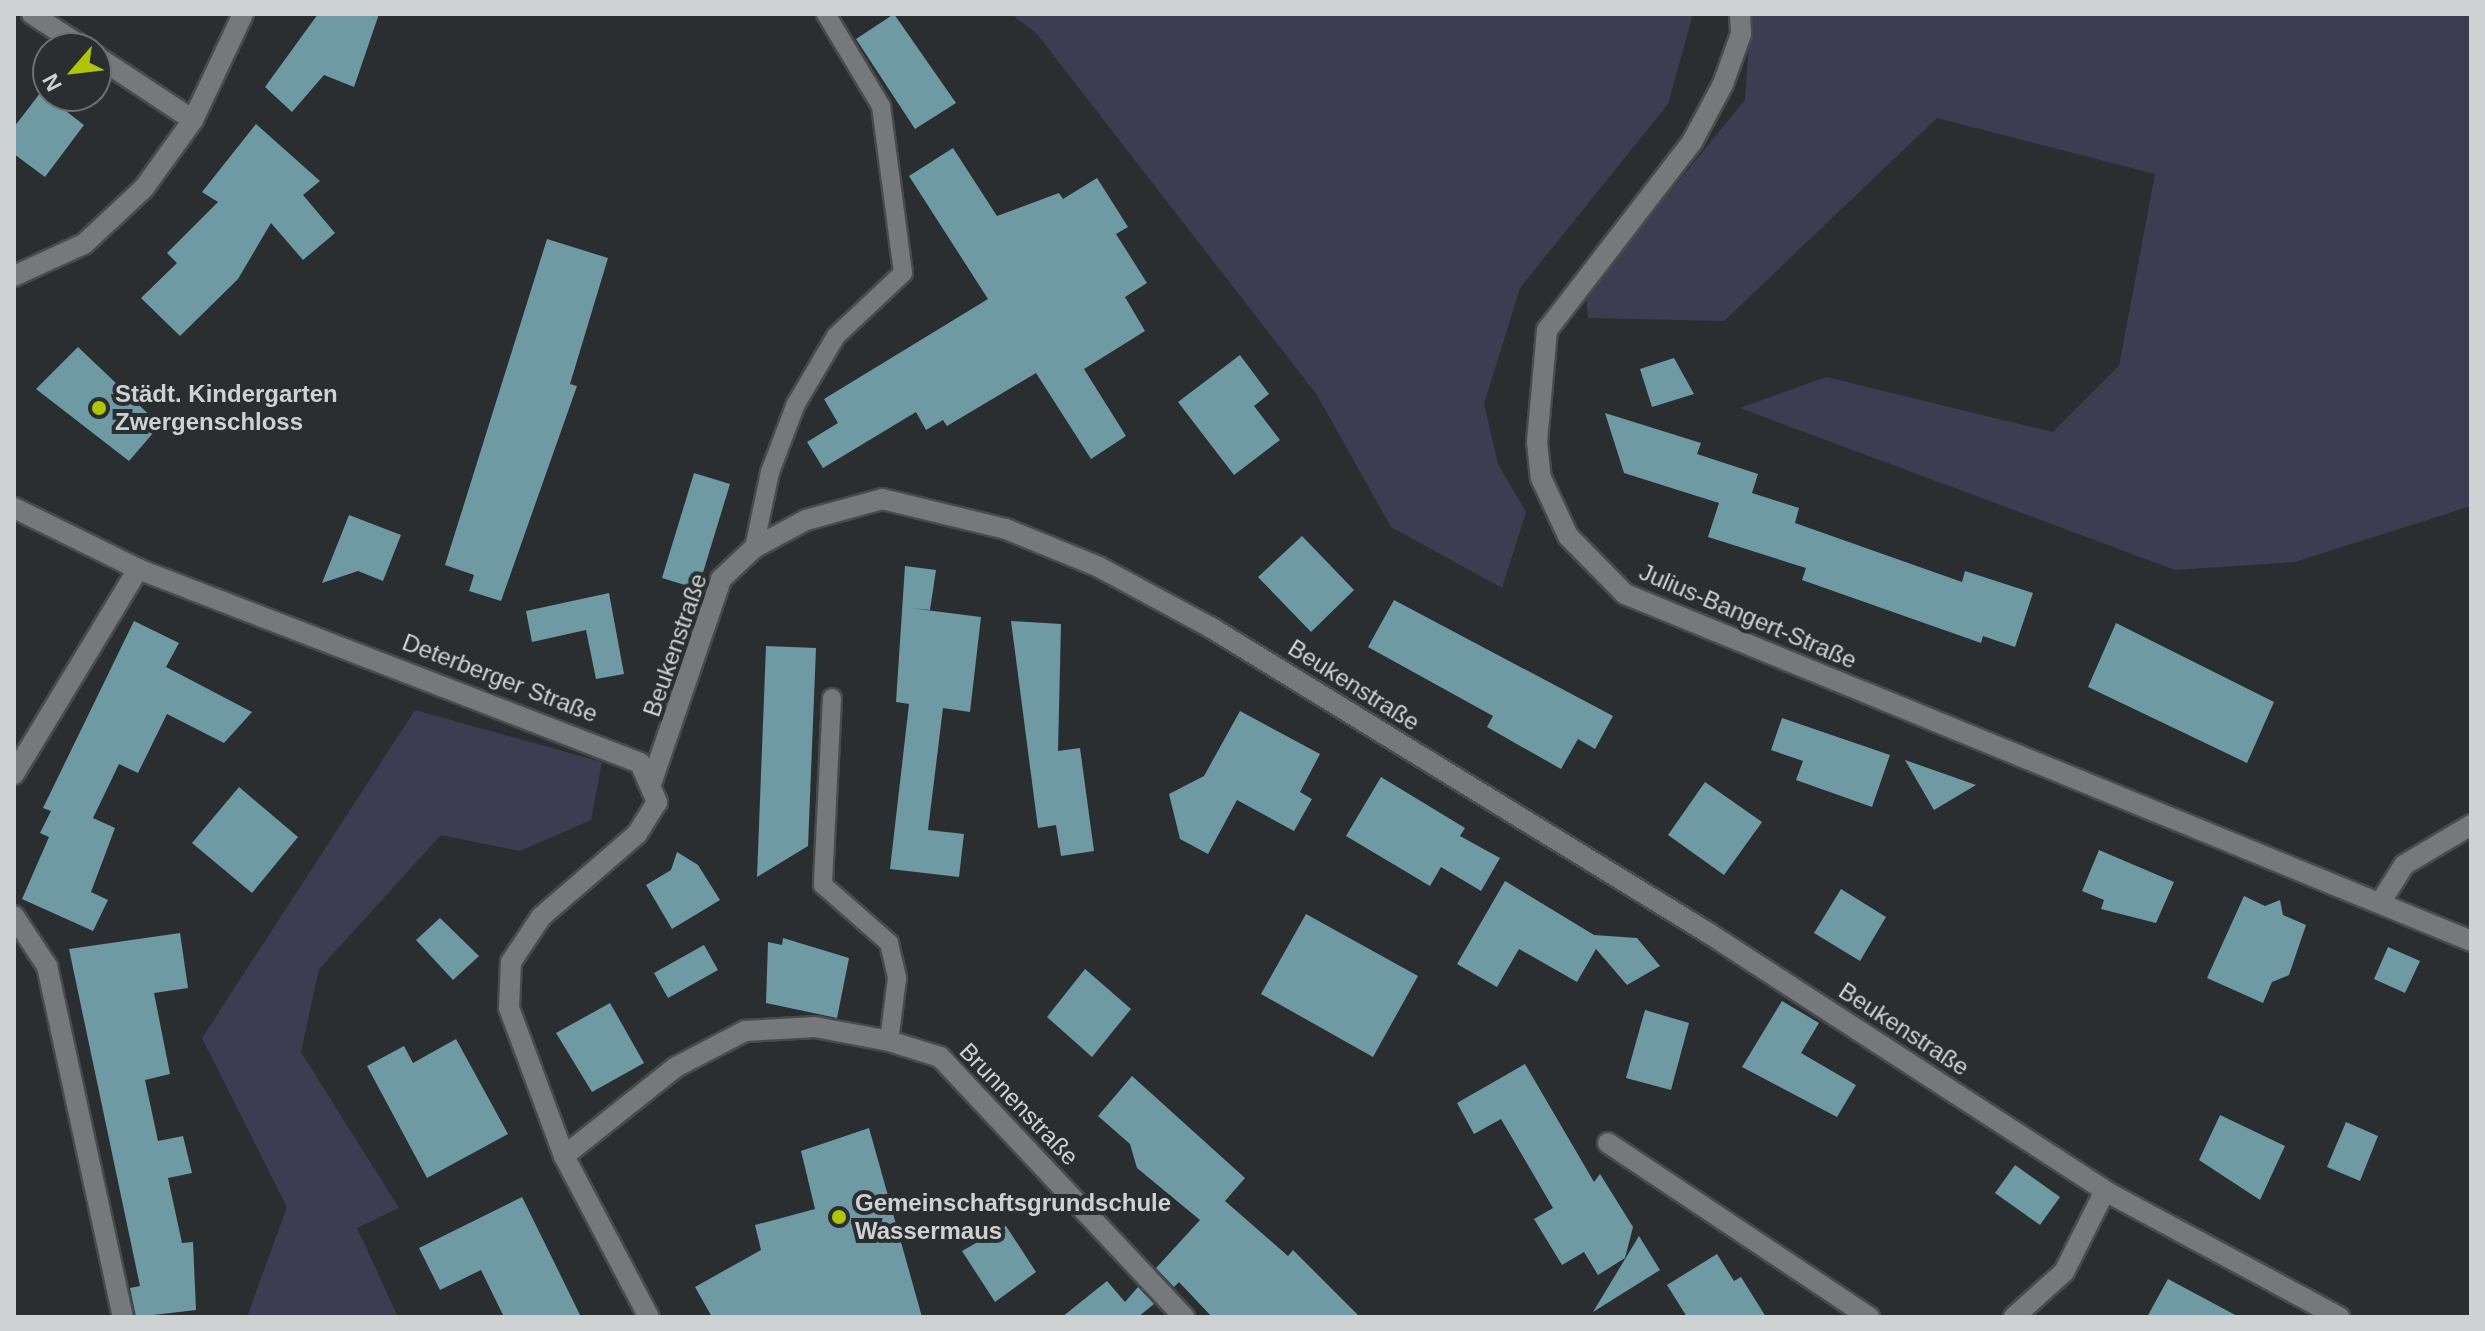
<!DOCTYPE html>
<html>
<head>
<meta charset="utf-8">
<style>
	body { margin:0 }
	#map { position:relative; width:2485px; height:1331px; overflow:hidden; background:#2a2e30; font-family:Helvetica,sans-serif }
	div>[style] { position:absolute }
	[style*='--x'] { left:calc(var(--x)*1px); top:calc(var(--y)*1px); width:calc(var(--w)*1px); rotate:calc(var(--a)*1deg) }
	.green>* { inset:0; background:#3d3d51 }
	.building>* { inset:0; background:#6f9aa3 }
	.roads { filter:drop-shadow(2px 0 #484b4c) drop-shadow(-2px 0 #484b4c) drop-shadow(0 2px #484b4c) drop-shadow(0 -2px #484b4c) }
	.lane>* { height:18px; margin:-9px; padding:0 9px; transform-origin:9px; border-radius:9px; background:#75797c }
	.street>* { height:20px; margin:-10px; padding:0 10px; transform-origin:10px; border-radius:10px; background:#75797c }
	.dots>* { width:22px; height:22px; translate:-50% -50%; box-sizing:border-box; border:4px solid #2a2e30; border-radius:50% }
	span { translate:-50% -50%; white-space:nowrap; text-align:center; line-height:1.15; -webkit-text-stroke:8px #2a2e30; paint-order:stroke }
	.poi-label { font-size:24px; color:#cfd2d3; font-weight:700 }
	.left { translate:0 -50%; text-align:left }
	.street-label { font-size:24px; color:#cfd2d3 }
	.frame { position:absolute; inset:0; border:16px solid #cfd2d3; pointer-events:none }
	.north { position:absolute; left:32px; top:32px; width:80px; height:80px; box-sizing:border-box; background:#2a2e30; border:2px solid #6c7071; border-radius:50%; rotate:242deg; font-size:22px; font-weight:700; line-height:32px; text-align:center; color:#cfd2d3 }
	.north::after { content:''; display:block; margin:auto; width:28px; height:36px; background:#afc505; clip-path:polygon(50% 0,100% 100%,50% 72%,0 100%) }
</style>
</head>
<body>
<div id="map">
	<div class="green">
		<i style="clip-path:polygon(1011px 14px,1693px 14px,1668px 104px,1520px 288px,1484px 404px,1498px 464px,1526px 512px,1502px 588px,1391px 527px,1317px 395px,1037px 34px)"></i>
		<i style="clip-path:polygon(1751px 14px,2471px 14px,2471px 506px,2295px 562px,2175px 570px,1740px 408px,1826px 377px,2053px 432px,2119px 366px,2155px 174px,1937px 118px,1724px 321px,1588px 318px,1586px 294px,1745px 100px)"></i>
		<i style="clip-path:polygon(415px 710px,602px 762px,591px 820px,520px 851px,441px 835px,319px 969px,301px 1052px,399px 1208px,357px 1228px,398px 1317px,247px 1317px,287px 1207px,202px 1038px)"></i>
	</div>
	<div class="building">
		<i style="clip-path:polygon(318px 14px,379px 14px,354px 87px,324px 75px,292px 112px,265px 87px)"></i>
		<i style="clip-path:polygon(894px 14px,956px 103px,915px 129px,856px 39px)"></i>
		<i style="clip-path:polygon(41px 92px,84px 125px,45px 177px,14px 154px,14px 127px)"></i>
		<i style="clip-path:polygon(256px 124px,320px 181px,303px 195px,335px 233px,303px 260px,271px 223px,238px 279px,180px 336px,141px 298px,177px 263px,167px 253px,218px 202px,202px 192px)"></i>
		<i style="clip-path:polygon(953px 148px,997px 216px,1059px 193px,1063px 199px,1097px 178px,1128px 227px,1116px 234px,1147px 283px,1125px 297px,1145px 331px,1084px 369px,1126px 436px,1091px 459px,1036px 373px,947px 426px,943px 420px,926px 430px,916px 412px,823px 468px,807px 442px,838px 423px,824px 399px,988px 299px,909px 176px)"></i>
		<i style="clip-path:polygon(547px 239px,608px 258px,570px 384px,577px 386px,501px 601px,469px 591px,474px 575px,445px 565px)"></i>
		<i style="clip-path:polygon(78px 347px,160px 425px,129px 461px,36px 389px)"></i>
		<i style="clip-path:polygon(1240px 355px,1269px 394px,1254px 406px,1280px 440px,1234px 475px,1178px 402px)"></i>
		<i style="clip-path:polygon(1674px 358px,1694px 394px,1652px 407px,1640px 369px)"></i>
		<i style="clip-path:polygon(1605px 413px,1701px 443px,1697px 454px,1758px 474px,1752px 493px,1799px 508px,1795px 523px,1962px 582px,1965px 571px,2033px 593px,2015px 647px,1983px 636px,1981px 643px,1802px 580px,1806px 568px,1708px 537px,1719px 503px,1624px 473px)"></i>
		<i style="clip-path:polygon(694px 473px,730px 484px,698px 589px,662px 578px)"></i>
		<i style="clip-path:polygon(349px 515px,401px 535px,383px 581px,358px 571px,322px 583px)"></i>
		<i style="clip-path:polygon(1302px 536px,1354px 590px,1311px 632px,1258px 577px)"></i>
		<i style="clip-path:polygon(905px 566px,936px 570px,930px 610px,910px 608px,981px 617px,970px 712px,943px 708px,928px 830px,964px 834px,959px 877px,890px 869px,909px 704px,896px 702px)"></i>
		<i style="clip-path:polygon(609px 593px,624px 674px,596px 679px,586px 630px,532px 642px,526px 611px)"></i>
		<i style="clip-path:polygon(1394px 600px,1613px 716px,1595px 749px,1578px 739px,1561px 769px,1487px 727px,1493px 716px,1368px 647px)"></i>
		<i style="clip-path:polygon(134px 621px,179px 643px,166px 667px,252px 712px,224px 743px,167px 714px,138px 773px,119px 764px,93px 818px,115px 828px,91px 892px,108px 900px,93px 931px,22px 899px,49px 837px,40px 833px,51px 811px,43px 808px)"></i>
		<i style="clip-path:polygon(1011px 621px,1061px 624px,1058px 751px,1080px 748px,1094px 851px,1061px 856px,1056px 825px,1038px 828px)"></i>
		<i style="clip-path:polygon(2116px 623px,2274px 702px,2247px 763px,2088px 687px)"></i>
		<i style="clip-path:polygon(766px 646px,816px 648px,808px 846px,757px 877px)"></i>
		<i style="clip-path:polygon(1240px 711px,1320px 754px,1300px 792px,1312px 799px,1294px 831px,1237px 800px,1208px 854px,1180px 839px,1169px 794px,1204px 776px)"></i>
		<i style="clip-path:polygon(1782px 718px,1890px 755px,1872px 807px,1796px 780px,1803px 761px,1771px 750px)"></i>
		<i style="clip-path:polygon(1905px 760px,1976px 785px,1934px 810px)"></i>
		<i style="clip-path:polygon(1381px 777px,1465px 828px,1460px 836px,1500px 858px,1481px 891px,1441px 867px,1430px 886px,1346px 836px)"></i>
		<i style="clip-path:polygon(1705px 782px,1762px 822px,1724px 875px,1668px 835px)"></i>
		<i style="clip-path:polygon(239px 787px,298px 837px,252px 893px,192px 843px)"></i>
		<i style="clip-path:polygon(2099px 850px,2174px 882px,2156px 923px,2101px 909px,2104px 900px,2082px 891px)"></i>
		<i style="clip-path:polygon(677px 852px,698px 865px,720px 900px,672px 929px,646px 885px,671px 870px)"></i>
		<i style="clip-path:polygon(1505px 881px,1594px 935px,1637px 938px,1660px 966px,1627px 985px,1596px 949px,1577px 982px,1519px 949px,1497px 987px,1457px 964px)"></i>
		<i style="clip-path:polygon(1841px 889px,1886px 917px,1860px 961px,1814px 933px)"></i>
		<i style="clip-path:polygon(2244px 896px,2265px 906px,2280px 900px,2283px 915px,2306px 925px,2289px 975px,2272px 982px,2263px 1003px,2207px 978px)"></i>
		<i style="clip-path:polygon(1306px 914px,1418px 976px,1373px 1057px,1261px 994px)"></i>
		<i style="clip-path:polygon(440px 918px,479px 956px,453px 980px,416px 940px)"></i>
		<i style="clip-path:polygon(180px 933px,188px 988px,154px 993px,170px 1074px,145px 1080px,158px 1141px,183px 1136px,192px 1173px,168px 1178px,182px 1243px,193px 1242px,196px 1310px,136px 1317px,130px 1288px,140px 1286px,69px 949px)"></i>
		<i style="clip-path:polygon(783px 938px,849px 958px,837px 1018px,766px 1003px,768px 942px,782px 945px)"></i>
		<i style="clip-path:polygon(704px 945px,718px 970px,668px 998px,654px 973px)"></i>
		<i style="clip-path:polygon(2388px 947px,2420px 961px,2405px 993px,2374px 979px)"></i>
		<i style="clip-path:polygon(1085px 969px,1131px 1009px,1092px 1057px,1047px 1017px)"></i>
		<i style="clip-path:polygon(1782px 1001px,1819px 1023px,1801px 1053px,1856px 1085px,1837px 1117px,1742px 1067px)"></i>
		<i style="clip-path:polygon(610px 1003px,644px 1063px,592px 1092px,556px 1033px)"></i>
		<i style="clip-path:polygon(1645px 1010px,1689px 1023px,1671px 1090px,1626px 1078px)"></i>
		<i style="clip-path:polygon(456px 1039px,508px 1134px,427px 1178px,367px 1066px,404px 1046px,413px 1063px)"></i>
		<i style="clip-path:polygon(1525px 1064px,1594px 1182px,1600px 1174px,1633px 1227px,1625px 1258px,1598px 1275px,1584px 1252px,1562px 1265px,1534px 1219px,1553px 1208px,1501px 1119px,1474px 1134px,1457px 1103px)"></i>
		<i style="clip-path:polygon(1132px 1076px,1245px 1178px,1225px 1201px,1288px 1256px,1293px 1250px,1360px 1317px,1212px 1317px,1179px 1282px,1174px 1287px,1156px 1268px,1200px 1220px,1137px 1168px,1130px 1144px,1098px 1116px)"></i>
		<i style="clip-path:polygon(2220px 1115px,2285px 1146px,2260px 1200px,2199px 1160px)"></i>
		<i style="clip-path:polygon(2346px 1122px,2378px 1136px,2360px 1181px,2327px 1167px)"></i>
		<i style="clip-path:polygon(869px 1128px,922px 1317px,712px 1317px,695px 1287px,761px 1250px,755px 1225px,815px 1209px,801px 1151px)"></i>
		<i style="clip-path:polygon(2015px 1165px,2060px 1197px,2040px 1225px,1995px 1193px)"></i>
		<i style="clip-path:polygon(522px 1197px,556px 1266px,581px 1317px,504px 1317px,481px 1270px,440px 1290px,419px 1248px)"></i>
		<i style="clip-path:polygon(1006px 1226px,1036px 1272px,995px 1302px,962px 1251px)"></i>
		<i style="clip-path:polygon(1639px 1236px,1660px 1270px,1593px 1312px)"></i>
		<i style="clip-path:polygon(1717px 1254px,1734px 1281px,1741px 1277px,1766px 1317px,1687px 1317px,1667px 1285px)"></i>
		<i style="clip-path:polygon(2168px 1279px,2239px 1317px,2147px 1317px)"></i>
		<i style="clip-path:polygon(1107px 1281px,1125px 1302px,1138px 1287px,1154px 1304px,1138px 1317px,1062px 1317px)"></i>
	</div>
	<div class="roads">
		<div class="lane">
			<i style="--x:754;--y:548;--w:78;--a:-78.1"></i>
			<i style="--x:770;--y:472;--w:73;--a:-69.1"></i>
			<i style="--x:796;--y:404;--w:79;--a:-59.5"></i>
			<i style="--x:836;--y:336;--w:92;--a:-43.2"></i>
			<i style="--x:903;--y:273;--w:168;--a:-97.5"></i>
			<i style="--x:881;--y:106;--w:107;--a:-120.9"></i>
			<i style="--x:832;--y:698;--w:187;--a:92.8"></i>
			<i style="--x:823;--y:885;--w:88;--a:41.3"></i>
			<i style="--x:889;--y:943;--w:36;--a:77"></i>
			<i style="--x:897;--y:978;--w:64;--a:97.2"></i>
		</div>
		<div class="street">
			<i style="--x:32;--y:14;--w:62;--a:33.2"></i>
			<i style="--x:1740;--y:14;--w:20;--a:87"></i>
			<i style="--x:1741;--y:34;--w:53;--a:109.8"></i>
			<i style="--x:1723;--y:84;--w:66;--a:118.1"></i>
			<i style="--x:1692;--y:142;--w:237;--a:127.6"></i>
			<i style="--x:1547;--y:330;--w:112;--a:95.1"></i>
			<i style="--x:1537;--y:442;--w:36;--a:84"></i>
			<i style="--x:1541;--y:478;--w:64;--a:65"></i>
			<i style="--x:1568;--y:536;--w:81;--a:45.5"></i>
			<i style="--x:1625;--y:594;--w:914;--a:22.3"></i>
			<i style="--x:96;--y:56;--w:116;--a:33.4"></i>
			<i style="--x:14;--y:276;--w:77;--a:-24.6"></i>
			<i style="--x:84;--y:244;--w:82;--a:-43"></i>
			<i style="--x:144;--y:188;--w:84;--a:-54.2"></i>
			<i style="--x:193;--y:120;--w:117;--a:-64.7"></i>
			<i style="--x:14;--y:508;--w:138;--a:26.2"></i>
			<i style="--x:138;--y:569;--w:538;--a:21.13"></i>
			<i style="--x:640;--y:763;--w:43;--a:66.4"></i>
			<i style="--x:657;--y:802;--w:38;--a:122"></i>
			<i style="--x:637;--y:834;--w:127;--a:139.2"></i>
			<i style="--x:541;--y:917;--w:54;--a:123.7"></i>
			<i style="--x:511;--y:962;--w:46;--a:92.5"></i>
			<i style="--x:509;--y:1008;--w:158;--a:69.6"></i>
			<i style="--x:564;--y:1156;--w:182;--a:62.2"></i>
			<i style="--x:14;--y:774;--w:240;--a:-58.8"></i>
			<i style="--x:652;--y:781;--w:213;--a:-71.1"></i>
			<i style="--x:721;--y:579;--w:45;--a:-43.2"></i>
			<i style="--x:754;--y:548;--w:59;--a:-28.3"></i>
			<i style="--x:806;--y:520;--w:79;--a:-15.4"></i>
			<i style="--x:882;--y:499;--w:128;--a:13.6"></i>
			<i style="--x:1006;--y:529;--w:100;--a:22.2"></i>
			<i style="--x:1099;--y:567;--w:126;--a:28.4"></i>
			<i style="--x:1210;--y:627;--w:587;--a:31.55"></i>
			<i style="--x:1710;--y:934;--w:471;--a:33"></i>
			<i style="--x:2105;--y:1191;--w:266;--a:28.3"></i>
			<i style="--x:2382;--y:900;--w:41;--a:-57.8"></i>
			<i style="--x:2404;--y:865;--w:78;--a:-30.8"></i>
			<i style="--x:14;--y:916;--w:60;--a:56.6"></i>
			<i style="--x:47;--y:966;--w:359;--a:77.8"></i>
			<i style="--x:1608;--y:1143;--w:314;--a:33.7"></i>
			<i style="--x:564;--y:1156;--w:143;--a:-38.5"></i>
			<i style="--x:676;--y:1067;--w:78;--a:-27.6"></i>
			<i style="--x:745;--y:1031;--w:70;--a:-3.3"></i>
			<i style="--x:815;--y:1027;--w:75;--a:10.7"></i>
			<i style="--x:889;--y:1041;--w:53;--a:17.4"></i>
			<i style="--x:940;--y:1057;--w:357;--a:46.8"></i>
			<i style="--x:2014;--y:1317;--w:67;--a:-42"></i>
			<i style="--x:2064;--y:1272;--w:91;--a:-63.2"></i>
		</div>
	</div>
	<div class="dots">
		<i style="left:99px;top:408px;background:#afc505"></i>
		<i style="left:839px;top:1217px;background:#afc505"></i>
	</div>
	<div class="poi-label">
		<span class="left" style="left:115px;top:408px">Städt. Kindergarten<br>Zwergenschloss</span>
		<span class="left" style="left:855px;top:1217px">Gemeinschaftsgrundschule<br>Wassermaus</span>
	</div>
	<div class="street-label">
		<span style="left:1748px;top:616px;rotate:23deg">Julius-Bangert-Straße</span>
		<span style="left:675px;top:645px;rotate:-71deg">Beukenstraße</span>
		<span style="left:500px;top:678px;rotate:21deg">Deterberger Straße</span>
		<span style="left:1354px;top:685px;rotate:32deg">Beukenstraße</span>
		<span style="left:1904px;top:1029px;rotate:33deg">Beukenstraße</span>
		<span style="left:1019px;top:1104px;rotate:46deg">Brunnenstraße</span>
	</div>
	<div class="frame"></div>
	<div class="north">N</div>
</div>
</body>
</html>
